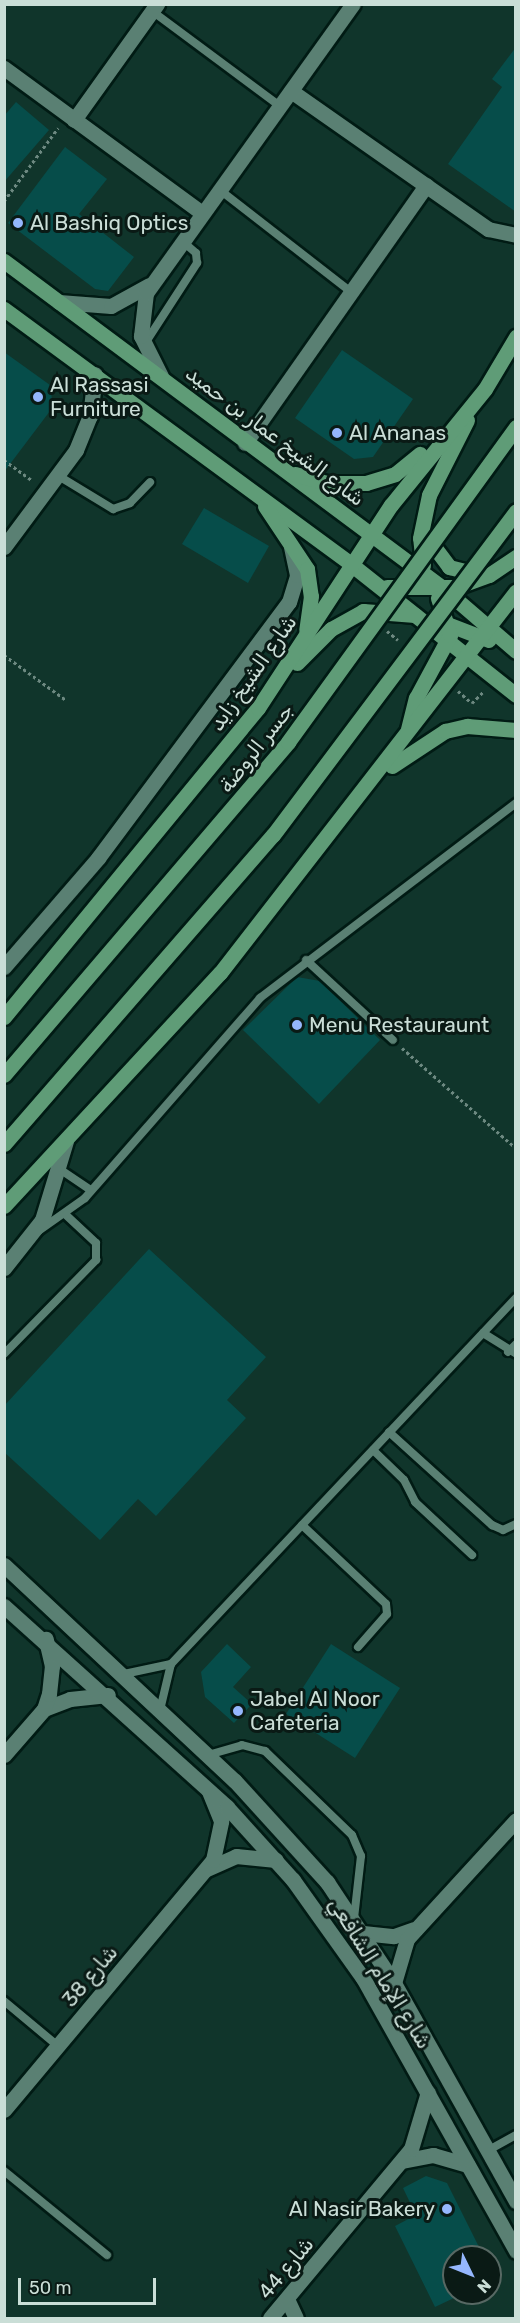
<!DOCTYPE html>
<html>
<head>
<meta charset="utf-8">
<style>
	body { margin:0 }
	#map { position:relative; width:520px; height:2323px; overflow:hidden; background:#10352b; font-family:Rubik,Cairo,sans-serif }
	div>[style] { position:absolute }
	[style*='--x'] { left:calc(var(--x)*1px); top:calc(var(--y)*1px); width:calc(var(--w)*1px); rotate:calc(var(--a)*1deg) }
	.building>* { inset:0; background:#064d4a }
	.path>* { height:3px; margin-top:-1.5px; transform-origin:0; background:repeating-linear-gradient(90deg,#6d8981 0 3px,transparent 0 6px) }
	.roads { filter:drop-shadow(2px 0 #011b14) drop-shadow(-2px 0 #011b14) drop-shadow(0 2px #011b14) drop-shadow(0 -2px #011b14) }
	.service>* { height:8px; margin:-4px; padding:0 4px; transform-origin:4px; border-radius:4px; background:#5a8073 }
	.minor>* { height:15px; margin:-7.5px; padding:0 7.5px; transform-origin:7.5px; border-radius:7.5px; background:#5a8073 }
	.tertiary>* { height:15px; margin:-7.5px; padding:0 7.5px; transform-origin:7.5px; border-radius:7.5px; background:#5a8073 }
	.primary>* { height:15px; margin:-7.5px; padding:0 7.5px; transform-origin:7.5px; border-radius:7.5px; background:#5f9c77 }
	.bridges { filter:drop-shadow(2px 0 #011b14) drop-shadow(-2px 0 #011b14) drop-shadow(0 2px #011b14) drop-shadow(0 -2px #011b14) }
	.primary-bridge>* { height:15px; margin:-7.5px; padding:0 7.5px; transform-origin:7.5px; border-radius:7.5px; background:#5f9c77 }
	.dots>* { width:16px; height:16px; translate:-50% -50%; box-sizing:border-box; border:3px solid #0a1a15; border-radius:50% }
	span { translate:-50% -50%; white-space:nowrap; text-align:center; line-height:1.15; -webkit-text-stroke:6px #0a1a15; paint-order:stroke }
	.poi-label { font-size:21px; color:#caded7 }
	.left { translate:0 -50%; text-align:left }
	.right { translate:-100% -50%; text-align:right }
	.street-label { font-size:21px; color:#caded7 }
	.frame { position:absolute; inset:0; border:6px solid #caded7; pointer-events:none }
	.north { position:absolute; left:442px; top:2245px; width:60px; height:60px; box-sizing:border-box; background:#0a1a15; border:2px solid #576863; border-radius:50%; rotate:133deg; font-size:16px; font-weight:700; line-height:24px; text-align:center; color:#caded7 }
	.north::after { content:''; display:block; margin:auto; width:21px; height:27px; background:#95b7fd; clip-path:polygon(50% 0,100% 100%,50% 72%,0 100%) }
	.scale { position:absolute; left:18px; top:2278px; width:138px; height:27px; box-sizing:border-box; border:3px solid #caded7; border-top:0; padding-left:8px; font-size:18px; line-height:21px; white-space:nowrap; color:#caded7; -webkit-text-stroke:4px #0a1a15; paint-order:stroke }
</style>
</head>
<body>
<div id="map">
	<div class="building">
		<i style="clip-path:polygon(516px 47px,516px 212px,448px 164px,502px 87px,492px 79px)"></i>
		<i style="clip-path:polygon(16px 102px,49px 130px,4px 182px,4px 116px)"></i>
		<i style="clip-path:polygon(65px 147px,107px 179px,79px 214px,134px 257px,108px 291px,95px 289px,8px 223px)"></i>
		<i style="clip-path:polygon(342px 350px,413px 399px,373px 457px,354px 459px,295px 418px)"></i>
		<i style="clip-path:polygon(4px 352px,50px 385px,53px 407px,4px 472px)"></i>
		<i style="clip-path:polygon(204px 508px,269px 546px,248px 583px,182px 544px)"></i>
		<i style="clip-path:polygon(297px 977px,320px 981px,380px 1040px,319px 1104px,243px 1030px)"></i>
		<i style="clip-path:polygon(149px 1249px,266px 1357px,227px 1400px,246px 1418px,156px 1516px,138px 1499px,100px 1540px,4px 1452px,4px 1406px)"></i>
		<i style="clip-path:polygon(227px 1644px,251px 1667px,233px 1687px,252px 1704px,234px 1723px,205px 1697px,201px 1672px)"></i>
		<i style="clip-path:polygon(331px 1644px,400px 1688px,355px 1758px,286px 1714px)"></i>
		<i style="clip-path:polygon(426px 2176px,447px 2183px,484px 2257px,454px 2257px,454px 2298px,435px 2307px,395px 2226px,416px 2215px,403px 2188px)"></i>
	</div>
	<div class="path">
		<i style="--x:4;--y:201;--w:91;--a:-53.5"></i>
		<i style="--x:4;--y:460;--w:34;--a:36"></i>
		<i style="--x:387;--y:631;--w:14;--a:39"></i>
		<i style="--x:4;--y:655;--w:77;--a:36"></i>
		<i style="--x:458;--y:691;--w:18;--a:41"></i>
		<i style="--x:472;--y:703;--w:17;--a:-45"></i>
		<i style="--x:402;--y:1048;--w:152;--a:41.3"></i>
	</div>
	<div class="roads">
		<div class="service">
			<i style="--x:152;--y:11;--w:159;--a:36.6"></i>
			<i style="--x:220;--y:190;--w:166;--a:37.9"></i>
			<i style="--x:144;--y:345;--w:98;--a:-57.1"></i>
			<i style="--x:197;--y:263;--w:10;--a:-96"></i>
			<i style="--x:196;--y:253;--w:18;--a:-139"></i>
			<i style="--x:57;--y:475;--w:66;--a:31.3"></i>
			<i style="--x:113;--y:509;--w:18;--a:-19"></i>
			<i style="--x:130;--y:503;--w:29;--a:-46"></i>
			<i style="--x:306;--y:960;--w:118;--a:42.6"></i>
			<i style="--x:58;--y:1168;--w:40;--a:34"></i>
			<i style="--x:37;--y:1232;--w:59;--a:-35.3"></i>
			<i style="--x:85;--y:1198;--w:266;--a:-48.8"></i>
			<i style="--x:260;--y:998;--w:322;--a:-37.3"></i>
			<i style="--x:483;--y:1333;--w:39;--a:32"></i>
			<i style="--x:508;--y:1352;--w:11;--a:-45"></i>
			<i style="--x:4;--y:1354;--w:132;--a:-45.6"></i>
			<i style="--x:96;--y:1260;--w:17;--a:-90"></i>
			<i style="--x:96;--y:1243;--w:41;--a:-137"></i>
			<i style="--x:389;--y:1432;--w:139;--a:42.1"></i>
			<i style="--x:492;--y:1525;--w:12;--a:24"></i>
			<i style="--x:503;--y:1530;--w:14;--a:-25"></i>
			<i style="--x:373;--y:1450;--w:43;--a:44.1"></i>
			<i style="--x:404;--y:1480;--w:25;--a:63"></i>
			<i style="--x:415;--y:1502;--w:78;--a:42.9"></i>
			<i style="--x:302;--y:1525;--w:115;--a:43.2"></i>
			<i style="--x:386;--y:1604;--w:10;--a:84"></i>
			<i style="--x:387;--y:1614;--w:44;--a:131.3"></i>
			<i style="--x:124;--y:1674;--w:48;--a:-12"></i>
			<i style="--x:160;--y:1710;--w:47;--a:-76.6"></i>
			<i style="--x:171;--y:1664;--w:503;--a:-46.69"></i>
			<i style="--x:208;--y:1755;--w:35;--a:-16"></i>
			<i style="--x:242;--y:1745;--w:24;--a:15"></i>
			<i style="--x:265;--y:1751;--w:121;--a:44"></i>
			<i style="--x:352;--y:1835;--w:23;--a:67"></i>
			<i style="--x:361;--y:1856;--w:62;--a:96.4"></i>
			<i style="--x:4;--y:2001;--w:70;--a:39.8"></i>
			<i style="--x:487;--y:2151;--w:33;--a:-29"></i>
			<i style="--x:4;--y:2171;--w:133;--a:39.2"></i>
		</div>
		<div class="minor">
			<i style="--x:4;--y:68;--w:245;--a:36.2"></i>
			<i style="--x:291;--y:91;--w:241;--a:35"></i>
			<i style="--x:488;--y:229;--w:29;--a:12"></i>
			<i style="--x:74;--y:120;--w:143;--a:-54.4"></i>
			<i style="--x:59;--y:302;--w:52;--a:4.4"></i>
			<i style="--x:111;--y:306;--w:43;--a:-28.9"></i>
			<i style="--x:161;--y:376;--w:45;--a:-116.6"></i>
			<i style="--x:141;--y:336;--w:43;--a:-83.4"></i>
			<i style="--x:146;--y:293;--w:355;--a:-54.4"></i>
			<i style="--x:245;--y:443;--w:315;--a:-54.9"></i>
			<i style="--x:4;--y:547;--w:121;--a:-53.4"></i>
			<i style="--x:76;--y:450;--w:37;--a:-68"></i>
			<i style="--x:90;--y:416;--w:42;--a:-83.2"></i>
			<i style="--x:44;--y:1709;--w:28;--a:-21"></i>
			<i style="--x:70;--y:1699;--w:38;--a:-6"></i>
			<i style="--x:4;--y:1755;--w:61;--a:-49"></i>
			<i style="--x:44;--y:1709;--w:16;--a:-72"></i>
			<i style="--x:49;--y:1694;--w:28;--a:-84"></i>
			<i style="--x:52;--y:1666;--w:28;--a:-103"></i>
			<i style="--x:207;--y:1869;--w:32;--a:-24"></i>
			<i style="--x:236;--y:1856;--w:40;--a:5.7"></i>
			<i style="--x:363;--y:1933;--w:31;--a:6"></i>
			<i style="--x:394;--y:1936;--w:21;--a:-19"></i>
			<i style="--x:394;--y:1983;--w:46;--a:-73.5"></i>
			<i style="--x:407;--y:1939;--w:161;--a:-47.5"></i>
			<i style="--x:4;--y:2110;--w:326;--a:-50.1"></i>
			<i style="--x:213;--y:1860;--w:40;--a:-78"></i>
			<i style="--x:221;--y:1821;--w:32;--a:-112"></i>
			<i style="--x:402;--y:2161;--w:32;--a:-11"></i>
			<i style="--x:433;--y:2155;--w:36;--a:16"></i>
			<i style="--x:287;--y:2299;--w:21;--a:65"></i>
			<i style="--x:270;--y:2318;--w:220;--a:-50.2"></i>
			<i style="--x:411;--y:2149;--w:59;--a:-73.4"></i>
		</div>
		<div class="tertiary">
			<i style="--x:4;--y:967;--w:144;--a:-49.2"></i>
			<i style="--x:98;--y:858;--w:319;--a:-53.3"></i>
			<i style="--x:289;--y:602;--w:28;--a:-73"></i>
			<i style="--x:297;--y:575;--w:29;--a:-102"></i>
			<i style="--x:4;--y:1268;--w:61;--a:-51.6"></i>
			<i style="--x:42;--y:1220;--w:83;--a:-73.1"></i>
			<i style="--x:4;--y:1565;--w:316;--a:43.1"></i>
			<i style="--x:235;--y:1781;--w:137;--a:47.7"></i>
			<i style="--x:327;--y:1882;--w:121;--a:56.4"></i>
			<i style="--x:394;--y:1983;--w:250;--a:60.8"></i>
			<i style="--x:4;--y:1606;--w:300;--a:42"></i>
			<i style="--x:227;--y:1807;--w:98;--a:47.9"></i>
			<i style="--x:293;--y:1880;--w:120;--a:54.5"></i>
			<i style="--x:363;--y:1978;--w:313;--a:60.7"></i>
		</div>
		<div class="primary">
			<i style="--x:4;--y:261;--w:549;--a:36.7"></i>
			<i style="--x:444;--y:589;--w:95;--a:40.7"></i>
			<i style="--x:4;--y:309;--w:432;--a:36.3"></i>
			<i style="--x:352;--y:565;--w:209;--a:38.4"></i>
			<i style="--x:295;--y:474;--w:32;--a:16"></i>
			<i style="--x:326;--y:483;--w:40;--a:0"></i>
			<i style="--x:366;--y:483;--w:30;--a:-17"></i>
			<i style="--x:395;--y:474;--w:32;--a:-39"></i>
			<i style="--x:265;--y:506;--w:76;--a:56.3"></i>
			<i style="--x:307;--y:569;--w:27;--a:82"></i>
			<i style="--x:311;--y:596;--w:34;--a:98"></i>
			<i style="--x:426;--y:536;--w:39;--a:53"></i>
			<i style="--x:449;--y:567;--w:33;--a:14"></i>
			<i style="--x:423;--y:565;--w:27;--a:-96"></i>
			<i style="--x:420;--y:538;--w:44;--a:-78.2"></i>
			<i style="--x:429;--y:495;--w:84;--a:-63.1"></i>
			<i style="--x:387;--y:587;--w:69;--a:0"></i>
			<i style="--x:456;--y:587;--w:35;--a:-20"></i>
			<i style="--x:489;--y:575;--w:32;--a:-34"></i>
			<i style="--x:442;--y:622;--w:50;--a:21"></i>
			<i style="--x:297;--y:663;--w:48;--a:-45"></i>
			<i style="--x:331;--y:629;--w:37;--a:-29"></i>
			<i style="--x:363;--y:611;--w:52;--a:4.4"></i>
			<i style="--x:408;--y:729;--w:32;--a:-76"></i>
			<i style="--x:416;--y:698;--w:72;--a:-61.6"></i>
			<i style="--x:450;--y:635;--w:39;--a:-108"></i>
			<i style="--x:392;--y:766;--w:64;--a:-33.4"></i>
			<i style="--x:445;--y:731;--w:23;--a:-13"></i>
			<i style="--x:467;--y:726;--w:49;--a:4.7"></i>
			<i style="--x:4;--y:1017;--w:400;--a:-50.6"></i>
			<i style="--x:258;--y:708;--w:243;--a:-56.8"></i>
			<i style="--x:391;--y:505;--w:149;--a:-51"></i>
			<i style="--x:485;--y:389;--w:61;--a:-59.2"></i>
			<i style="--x:4;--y:1206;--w:318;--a:-47.2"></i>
			<i style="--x:220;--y:973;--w:483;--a:-52.2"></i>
		</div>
	</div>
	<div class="bridges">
		<div class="primary-bridge">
			<i style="--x:4;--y:1075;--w:438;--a:-49.5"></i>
			<i style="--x:288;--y:742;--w:389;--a:-54.1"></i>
			<i style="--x:4;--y:1144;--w:410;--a:-49"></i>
			<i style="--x:273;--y:835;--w:405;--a:-53.1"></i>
		</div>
	</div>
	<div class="dots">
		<i style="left:18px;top:223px;background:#95b7fd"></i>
		<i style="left:38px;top:397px;background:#95b7fd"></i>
		<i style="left:337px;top:433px;background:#95b7fd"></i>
		<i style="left:297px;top:1025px;background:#95b7fd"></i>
		<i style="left:238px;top:1711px;background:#95b7fd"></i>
		<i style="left:447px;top:2209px;background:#95b7fd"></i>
	</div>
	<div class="poi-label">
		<span class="left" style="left:30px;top:223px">Al Bashiq Optics</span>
		<span class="left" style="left:50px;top:397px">Al Rassasi<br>Furniture</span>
		<span class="left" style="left:349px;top:433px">Al Ananas</span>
		<span class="left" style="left:309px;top:1025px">Menu Restauraunt</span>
		<span class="left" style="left:250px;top:1711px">Jabel Al Noor<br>Cafeteria</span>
		<span class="right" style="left:435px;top:2209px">Al Nasir Bakery</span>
	</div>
	<div class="street-label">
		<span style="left:275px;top:436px;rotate:37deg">شارع الشيخ عمار بن حميد</span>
		<span style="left:253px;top:673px;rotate:-55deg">شارع الشيخ زايد</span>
		<span style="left:256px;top:748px;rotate:-52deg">جسر الروضة</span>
		<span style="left:380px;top:1973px;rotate:58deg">شارع الإمام الشافعي</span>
		<span style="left:90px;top:1976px;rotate:-50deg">شارع 38</span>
		<span style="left:286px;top:2268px;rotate:-50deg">شارع 44</span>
	</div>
	<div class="frame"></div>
	<div class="north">N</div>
	<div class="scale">50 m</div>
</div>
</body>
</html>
